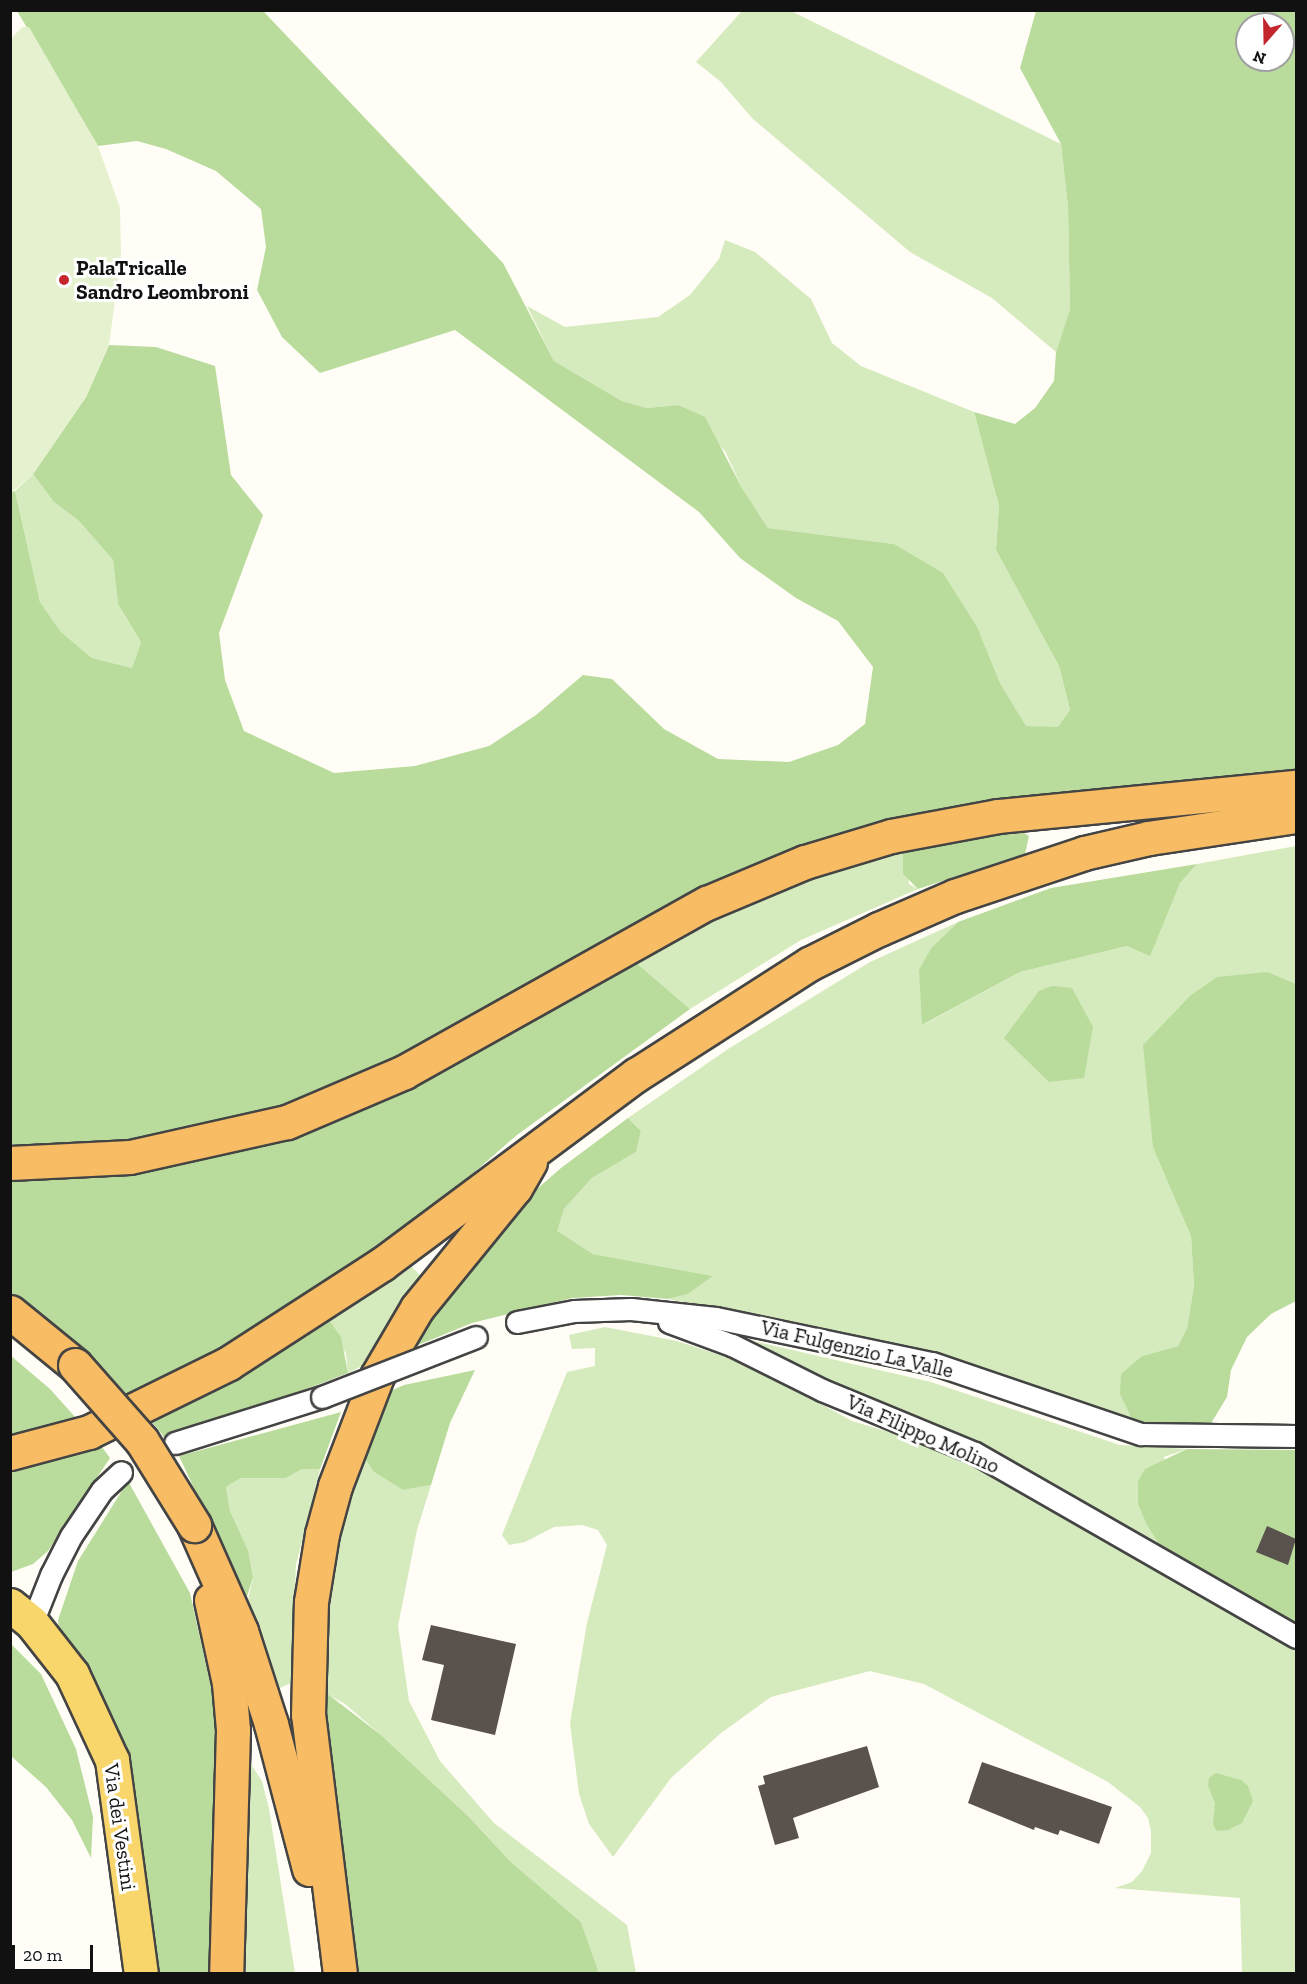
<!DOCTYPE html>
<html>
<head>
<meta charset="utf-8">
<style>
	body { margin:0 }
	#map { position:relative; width:1307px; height:1984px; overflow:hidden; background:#fffdf5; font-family:"Zilla Slab",serif }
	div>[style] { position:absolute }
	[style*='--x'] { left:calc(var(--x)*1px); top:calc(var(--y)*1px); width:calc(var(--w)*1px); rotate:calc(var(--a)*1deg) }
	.green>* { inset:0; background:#d5ebbd }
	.forest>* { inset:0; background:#b9dc9c }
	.pitch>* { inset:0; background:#e6f2cf }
	.building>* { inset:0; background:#5a524d }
	.roads { filter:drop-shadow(2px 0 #444) drop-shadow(-2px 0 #444) drop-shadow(0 2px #444) drop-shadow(0 -2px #444) }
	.minor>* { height:21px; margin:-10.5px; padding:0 10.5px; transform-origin:10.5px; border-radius:10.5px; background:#fff }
	.primary>* { height:33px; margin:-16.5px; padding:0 16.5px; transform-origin:16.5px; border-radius:16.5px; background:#f9d66b }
	.trunk>* { height:33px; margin:-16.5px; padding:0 16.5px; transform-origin:16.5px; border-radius:16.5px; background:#f7bc64 }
	.bridges { filter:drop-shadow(2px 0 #444) drop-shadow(-2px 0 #444) drop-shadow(0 2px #444) drop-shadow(0 -2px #444) }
	.minor-bridge>* { height:21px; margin:-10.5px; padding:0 10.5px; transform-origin:10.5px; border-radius:10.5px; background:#fff }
	.trunk-bridge>* { height:33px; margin:-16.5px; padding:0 16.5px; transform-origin:16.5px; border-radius:16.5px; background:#f7bc64 }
	.dots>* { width:16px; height:16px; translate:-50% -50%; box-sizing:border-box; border:3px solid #fff; border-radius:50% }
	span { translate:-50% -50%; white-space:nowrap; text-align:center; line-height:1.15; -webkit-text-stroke:6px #fff; paint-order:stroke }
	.poi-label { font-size:21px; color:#111; font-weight:700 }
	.left { translate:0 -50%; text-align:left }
	.street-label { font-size:21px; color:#111 }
	.frame { position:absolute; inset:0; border:12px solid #111; pointer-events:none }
	.north { position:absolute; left:1235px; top:12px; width:60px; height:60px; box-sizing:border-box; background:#fff; border:2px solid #a0a0a0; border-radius:50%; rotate:200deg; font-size:16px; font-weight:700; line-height:24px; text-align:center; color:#111 }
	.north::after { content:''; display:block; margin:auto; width:21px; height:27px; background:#c4262e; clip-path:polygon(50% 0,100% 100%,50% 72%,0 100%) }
	.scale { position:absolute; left:12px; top:1945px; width:81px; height:27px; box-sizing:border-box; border:3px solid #111; border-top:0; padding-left:8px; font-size:18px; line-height:21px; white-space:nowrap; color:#111; -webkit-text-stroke:4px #fff; paint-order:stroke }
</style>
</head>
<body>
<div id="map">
	<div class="green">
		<i style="clip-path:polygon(742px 11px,791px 11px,1061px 144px,1068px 207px,1070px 309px,1056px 352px,992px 298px,910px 252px,752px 118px,721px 82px,696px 62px)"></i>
		<i style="clip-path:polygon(725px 240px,755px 252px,811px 299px,832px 343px,861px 366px,974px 412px,999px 506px,996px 550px,1059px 666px,1070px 710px,1058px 728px,1026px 726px,999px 681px,894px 544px,768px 528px,742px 488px,725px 451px,678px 405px,647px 408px,622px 401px,554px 361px,527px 306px,565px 327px,658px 317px,690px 295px,719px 259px)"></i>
		<i style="clip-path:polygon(33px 474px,54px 502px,78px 520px,113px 560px,118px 604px,141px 642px,132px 668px,92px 658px,61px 632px,40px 602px,15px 491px)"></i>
		<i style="clip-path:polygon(903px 845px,909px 884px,918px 889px,801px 940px,690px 1009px,626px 954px,817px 873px)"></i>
		<i style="clip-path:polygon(1296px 846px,1296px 984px,1268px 972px,1175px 1192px,1191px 1236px,1194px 1286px,1187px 1328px,1178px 1346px,1142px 1356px,1134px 1423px,952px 1362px,849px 1334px,668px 1299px,688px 1294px,713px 1276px,593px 1254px,556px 1231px,564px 1209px,592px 1178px,636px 1152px,641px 1131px,628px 1118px,728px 1049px,870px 962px,958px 922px,932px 947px,923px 1025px,1020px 972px,1127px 946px,1163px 917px,1180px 883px,1197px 864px)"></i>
		<i style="clip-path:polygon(409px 1264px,421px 1276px,372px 1361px,348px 1373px,346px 1354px,328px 1319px)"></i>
		<i style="clip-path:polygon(605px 1327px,677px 1341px,750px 1365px,852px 1421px,922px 1442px,1034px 1492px,1122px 1542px,1198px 1593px,1296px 1644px,1296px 1973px,1242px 1973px,1240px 1898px,1115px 1888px,1132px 1882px,1142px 1871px,1151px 1853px,1151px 1831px,1148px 1818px,1140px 1807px,1108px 1782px,924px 1684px,870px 1671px,771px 1697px,721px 1733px,671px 1778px,613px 1857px,589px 1824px,579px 1794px,570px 1723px,587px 1623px,607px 1545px,598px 1530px,582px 1525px,554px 1527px,525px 1542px,509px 1545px,502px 1535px,567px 1372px,595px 1366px,595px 1348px,572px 1349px,569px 1335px)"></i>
		<i style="clip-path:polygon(714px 1332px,931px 1382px,1120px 1445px,1187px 1449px,1164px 1457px,1195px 1574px)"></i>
		<i style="clip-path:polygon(358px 1439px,374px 1472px,403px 1490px,431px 1485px,417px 1530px,398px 1626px,409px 1701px,440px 1761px,494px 1823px,627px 1925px,636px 1973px,599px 1973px,581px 1922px,511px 1862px,468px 1816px,381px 1735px,345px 1704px,329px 1695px,318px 1696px,320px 1569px)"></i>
		<i style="clip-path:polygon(302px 1469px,320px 1469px,296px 1565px,291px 1683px,273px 1691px,246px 1609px,253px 1577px,248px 1550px,230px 1511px,226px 1487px,241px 1478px,286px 1478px)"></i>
		<i style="clip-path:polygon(248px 1760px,262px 1781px,269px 1809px,295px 1973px,239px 1973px)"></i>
	</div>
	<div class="forest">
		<i style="clip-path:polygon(evenodd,17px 11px,263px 11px,503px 263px,554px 361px,622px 401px,647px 408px,678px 405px,705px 417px,742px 488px,768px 528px,894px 544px,943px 573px,977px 627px,999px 681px,1026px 726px,1058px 727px,1070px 710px,1059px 666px,996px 550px,999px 506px,974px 412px,1015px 424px,1035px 408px,1054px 381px,1056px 352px,1070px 309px,1068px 207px,1061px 144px,1020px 68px,1036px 11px,1296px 11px,1296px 779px,856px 834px,284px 1114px,149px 1141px,11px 1145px,10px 493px,15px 491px,40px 602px,61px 632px,92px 658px,132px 668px,141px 642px,118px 604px,113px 560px,78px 520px,54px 502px,33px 474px,86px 397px,109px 345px,156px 347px,215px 366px,231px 475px,263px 515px,219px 633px,225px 680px,244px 731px,334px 773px,415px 766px,489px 746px,536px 715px,583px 675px,612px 679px,664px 729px,718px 759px,789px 762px,838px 745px,865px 724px,873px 667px,838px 621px,796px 598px,740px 558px,699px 512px,455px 330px,320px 373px,282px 337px,257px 290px,266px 247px,261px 209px,216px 171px,166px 149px,137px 141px,98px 146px,17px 11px,1247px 24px,1283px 24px,1283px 60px,1247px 60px,1247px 24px)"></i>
		<i style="clip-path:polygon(1013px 826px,1029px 836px,1025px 854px,918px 889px,903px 874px,903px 845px)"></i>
		<i style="clip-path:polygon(1197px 864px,1180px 883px,1150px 956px,1127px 946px,1020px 972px,922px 1025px,919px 970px,932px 947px,958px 922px,1051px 888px)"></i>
		<i style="clip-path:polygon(626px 954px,690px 1009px,517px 1135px,439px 1203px,262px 1328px,131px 1399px,98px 1363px,11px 1295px,11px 1178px,178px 1164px,228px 1150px)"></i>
		<i style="clip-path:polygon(1268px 972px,1296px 984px,1296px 1301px,1271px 1314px,1247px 1337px,1231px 1370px,1227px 1397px,1210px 1425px,1134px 1423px,1120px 1394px,1121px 1374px,1142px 1356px,1178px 1346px,1187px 1328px,1194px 1286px,1191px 1236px,1153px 1147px,1143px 1045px,1190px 996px,1217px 977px)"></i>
		<i style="clip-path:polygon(1052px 986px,1072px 988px,1093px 1027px,1084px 1078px,1049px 1082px,1004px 1038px,1039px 991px)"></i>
		<i style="clip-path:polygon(628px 1118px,641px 1131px,636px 1152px,592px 1178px,564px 1209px,557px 1231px,593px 1254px,713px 1276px,688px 1294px,668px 1299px,621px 1295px,572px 1298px,472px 1323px,401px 1352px,497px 1224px,561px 1168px)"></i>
		<i style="clip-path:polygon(328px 1319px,341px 1337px,348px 1373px,168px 1442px,145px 1413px)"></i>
		<i style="clip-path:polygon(10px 1355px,50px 1389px,76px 1418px,11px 1440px)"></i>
		<i style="clip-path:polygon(475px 1370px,450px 1423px,431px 1485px,403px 1490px,374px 1472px,364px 1457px,372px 1399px,404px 1385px)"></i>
		<i style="clip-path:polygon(341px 1412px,320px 1469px,302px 1469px,286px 1478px,241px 1478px,226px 1487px,230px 1511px,248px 1550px,253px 1577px,246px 1600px,179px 1456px)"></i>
		<i style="clip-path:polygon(99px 1443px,110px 1458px,48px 1551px,33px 1564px,11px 1572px,11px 1470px)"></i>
		<i style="clip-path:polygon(1187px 1449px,1296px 1450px,1296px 1627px,1195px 1574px,1161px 1547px,1147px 1525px,1138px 1504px,1138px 1481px,1145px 1469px)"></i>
		<i style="clip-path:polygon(128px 1481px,190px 1593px,222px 1737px,209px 1932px,211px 1973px,152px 1973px,140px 1886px,60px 1638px,58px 1620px,78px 1561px)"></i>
		<i style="clip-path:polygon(10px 1643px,41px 1674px,76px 1749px,93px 1817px,91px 1858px,72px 1820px,46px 1787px,11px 1756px)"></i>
		<i style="clip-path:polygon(329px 1695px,381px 1735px,468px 1816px,511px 1862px,581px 1922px,599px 1973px,345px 1973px,318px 1696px)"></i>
		<i style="clip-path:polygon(1216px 1773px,1241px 1780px,1248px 1786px,1253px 1801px,1242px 1823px,1228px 1830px,1217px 1831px,1213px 1825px,1215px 1803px,1208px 1786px,1209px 1778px)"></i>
	</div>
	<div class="pitch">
		<i style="clip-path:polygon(22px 27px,29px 27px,98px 146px,120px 208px,121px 255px,109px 345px,86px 397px,33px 474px,11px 493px,10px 40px)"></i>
	</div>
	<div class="building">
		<i style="clip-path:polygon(1267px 1526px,1296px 1539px,1288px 1565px,1256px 1552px)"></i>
		<i style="clip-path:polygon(431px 1625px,516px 1644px,495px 1735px,431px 1720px,444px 1665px,422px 1660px)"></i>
		<i style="clip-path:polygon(867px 1746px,879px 1787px,793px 1818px,799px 1838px,775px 1845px,758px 1786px,765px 1784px,763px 1776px)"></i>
		<i style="clip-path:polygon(982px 1762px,1112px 1807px,1099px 1844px,1060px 1830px,1058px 1835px,1035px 1827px,1034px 1830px,968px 1803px)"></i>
	</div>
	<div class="roads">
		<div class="minor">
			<i style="--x:517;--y:1322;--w:58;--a:-10.9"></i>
			<i style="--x:574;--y:1311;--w:57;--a:-2"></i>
			<i style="--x:631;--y:1309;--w:85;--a:6"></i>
			<i style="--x:716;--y:1318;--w:221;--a:11.8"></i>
			<i style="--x:932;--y:1363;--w:221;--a:18.8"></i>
			<i style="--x:1141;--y:1434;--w:155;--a:0.7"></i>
			<i style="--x:669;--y:1322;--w:67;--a:20.1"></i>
			<i style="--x:732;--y:1345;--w:101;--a:26.6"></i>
			<i style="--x:822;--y:1390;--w:165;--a:22.4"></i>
			<i style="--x:975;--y:1453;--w:370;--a:29.8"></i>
			<i style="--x:175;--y:1443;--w:154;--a:-17.4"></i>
			<i style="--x:32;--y:1623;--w:52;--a:-68.4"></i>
			<i style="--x:51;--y:1575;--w:44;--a:-62.9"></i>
			<i style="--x:71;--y:1536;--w:55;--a:-56"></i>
			<i style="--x:102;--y:1490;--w:26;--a:-43"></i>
		</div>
		<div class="primary">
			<i style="--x:10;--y:1605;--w:28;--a:39"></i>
			<i style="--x:32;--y:1623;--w:65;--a:51.9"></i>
			<i style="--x:72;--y:1674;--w:95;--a:65.1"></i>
			<i style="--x:112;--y:1760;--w:216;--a:82.3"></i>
		</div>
		<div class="trunk">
			<i style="--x:10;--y:1163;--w:120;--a:-2.9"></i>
			<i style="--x:130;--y:1157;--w:161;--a:-12.6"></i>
			<i style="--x:287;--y:1122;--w:127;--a:-23.1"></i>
			<i style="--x:404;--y:1072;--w:347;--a:-29.2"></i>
			<i style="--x:707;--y:903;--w:106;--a:-22.7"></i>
			<i style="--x:805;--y:862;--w:90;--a:-16.8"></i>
			<i style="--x:891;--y:836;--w:109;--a:-10.6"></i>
			<i style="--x:998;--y:816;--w:299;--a:-5.6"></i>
			<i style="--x:10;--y:1312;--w:84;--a:39.2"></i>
			<i style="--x:10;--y:1453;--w:82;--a:-14.9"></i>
			<i style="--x:89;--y:1432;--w:156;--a:-26.2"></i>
			<i style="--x:229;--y:1363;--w:182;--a:-32.9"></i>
			<i style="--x:382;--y:1264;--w:317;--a:-36.7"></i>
			<i style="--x:636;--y:1075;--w:206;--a:-32.7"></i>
			<i style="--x:809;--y:964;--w:78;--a:-26.6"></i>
			<i style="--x:879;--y:929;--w:83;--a:-23.5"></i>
			<i style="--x:955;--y:896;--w:136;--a:-18.4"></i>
			<i style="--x:1084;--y:853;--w:67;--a:-13"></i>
			<i style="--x:1149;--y:838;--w:149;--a:-8.5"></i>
			<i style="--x:194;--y:1525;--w:116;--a:66.1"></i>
			<i style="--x:241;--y:1631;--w:98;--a:72.1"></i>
			<i style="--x:271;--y:1724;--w:150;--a:75.3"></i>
			<i style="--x:211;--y:1600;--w:85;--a:77.8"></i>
			<i style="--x:229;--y:1683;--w:47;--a:85.1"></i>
			<i style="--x:233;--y:1730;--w:244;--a:91.6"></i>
			<i style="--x:340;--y:1974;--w:261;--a:-97"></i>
			<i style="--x:308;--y:1715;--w:113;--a:-88.5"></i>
			<i style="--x:311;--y:1602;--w:69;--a:-80.8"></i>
			<i style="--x:322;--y:1534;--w:50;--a:-74.8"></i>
			<i style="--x:335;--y:1486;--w:118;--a:-69.1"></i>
			<i style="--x:377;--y:1376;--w:79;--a:-59.5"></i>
			<i style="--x:417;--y:1308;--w:155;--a:-50.8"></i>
			<i style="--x:515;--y:1188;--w:30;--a:-60"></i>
		</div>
	</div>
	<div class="bridges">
		<div class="minor-bridge">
			<i style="--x:322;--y:1397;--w:165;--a:-21.3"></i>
		</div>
		<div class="trunk-bridge">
			<i style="--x:75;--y:1365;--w:101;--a:48.6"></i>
			<i style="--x:142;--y:1441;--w:99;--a:58.2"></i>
		</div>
	</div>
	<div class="dots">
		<i style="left:64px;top:280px;background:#c4262e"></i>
	</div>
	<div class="poi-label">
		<span class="left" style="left:76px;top:280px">PalaTricalle<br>Sandro Leombroni</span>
	</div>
	<div class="street-label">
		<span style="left:857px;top:1349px;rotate:13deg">Via Fulgenzio La Valle</span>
		<span style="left:923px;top:1434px;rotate:24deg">Via Filippo Molino</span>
		<span style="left:120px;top:1827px;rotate:82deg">Via dei Vestini</span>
	</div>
	<div class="frame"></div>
	<div class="north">N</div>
	<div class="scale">20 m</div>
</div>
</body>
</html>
